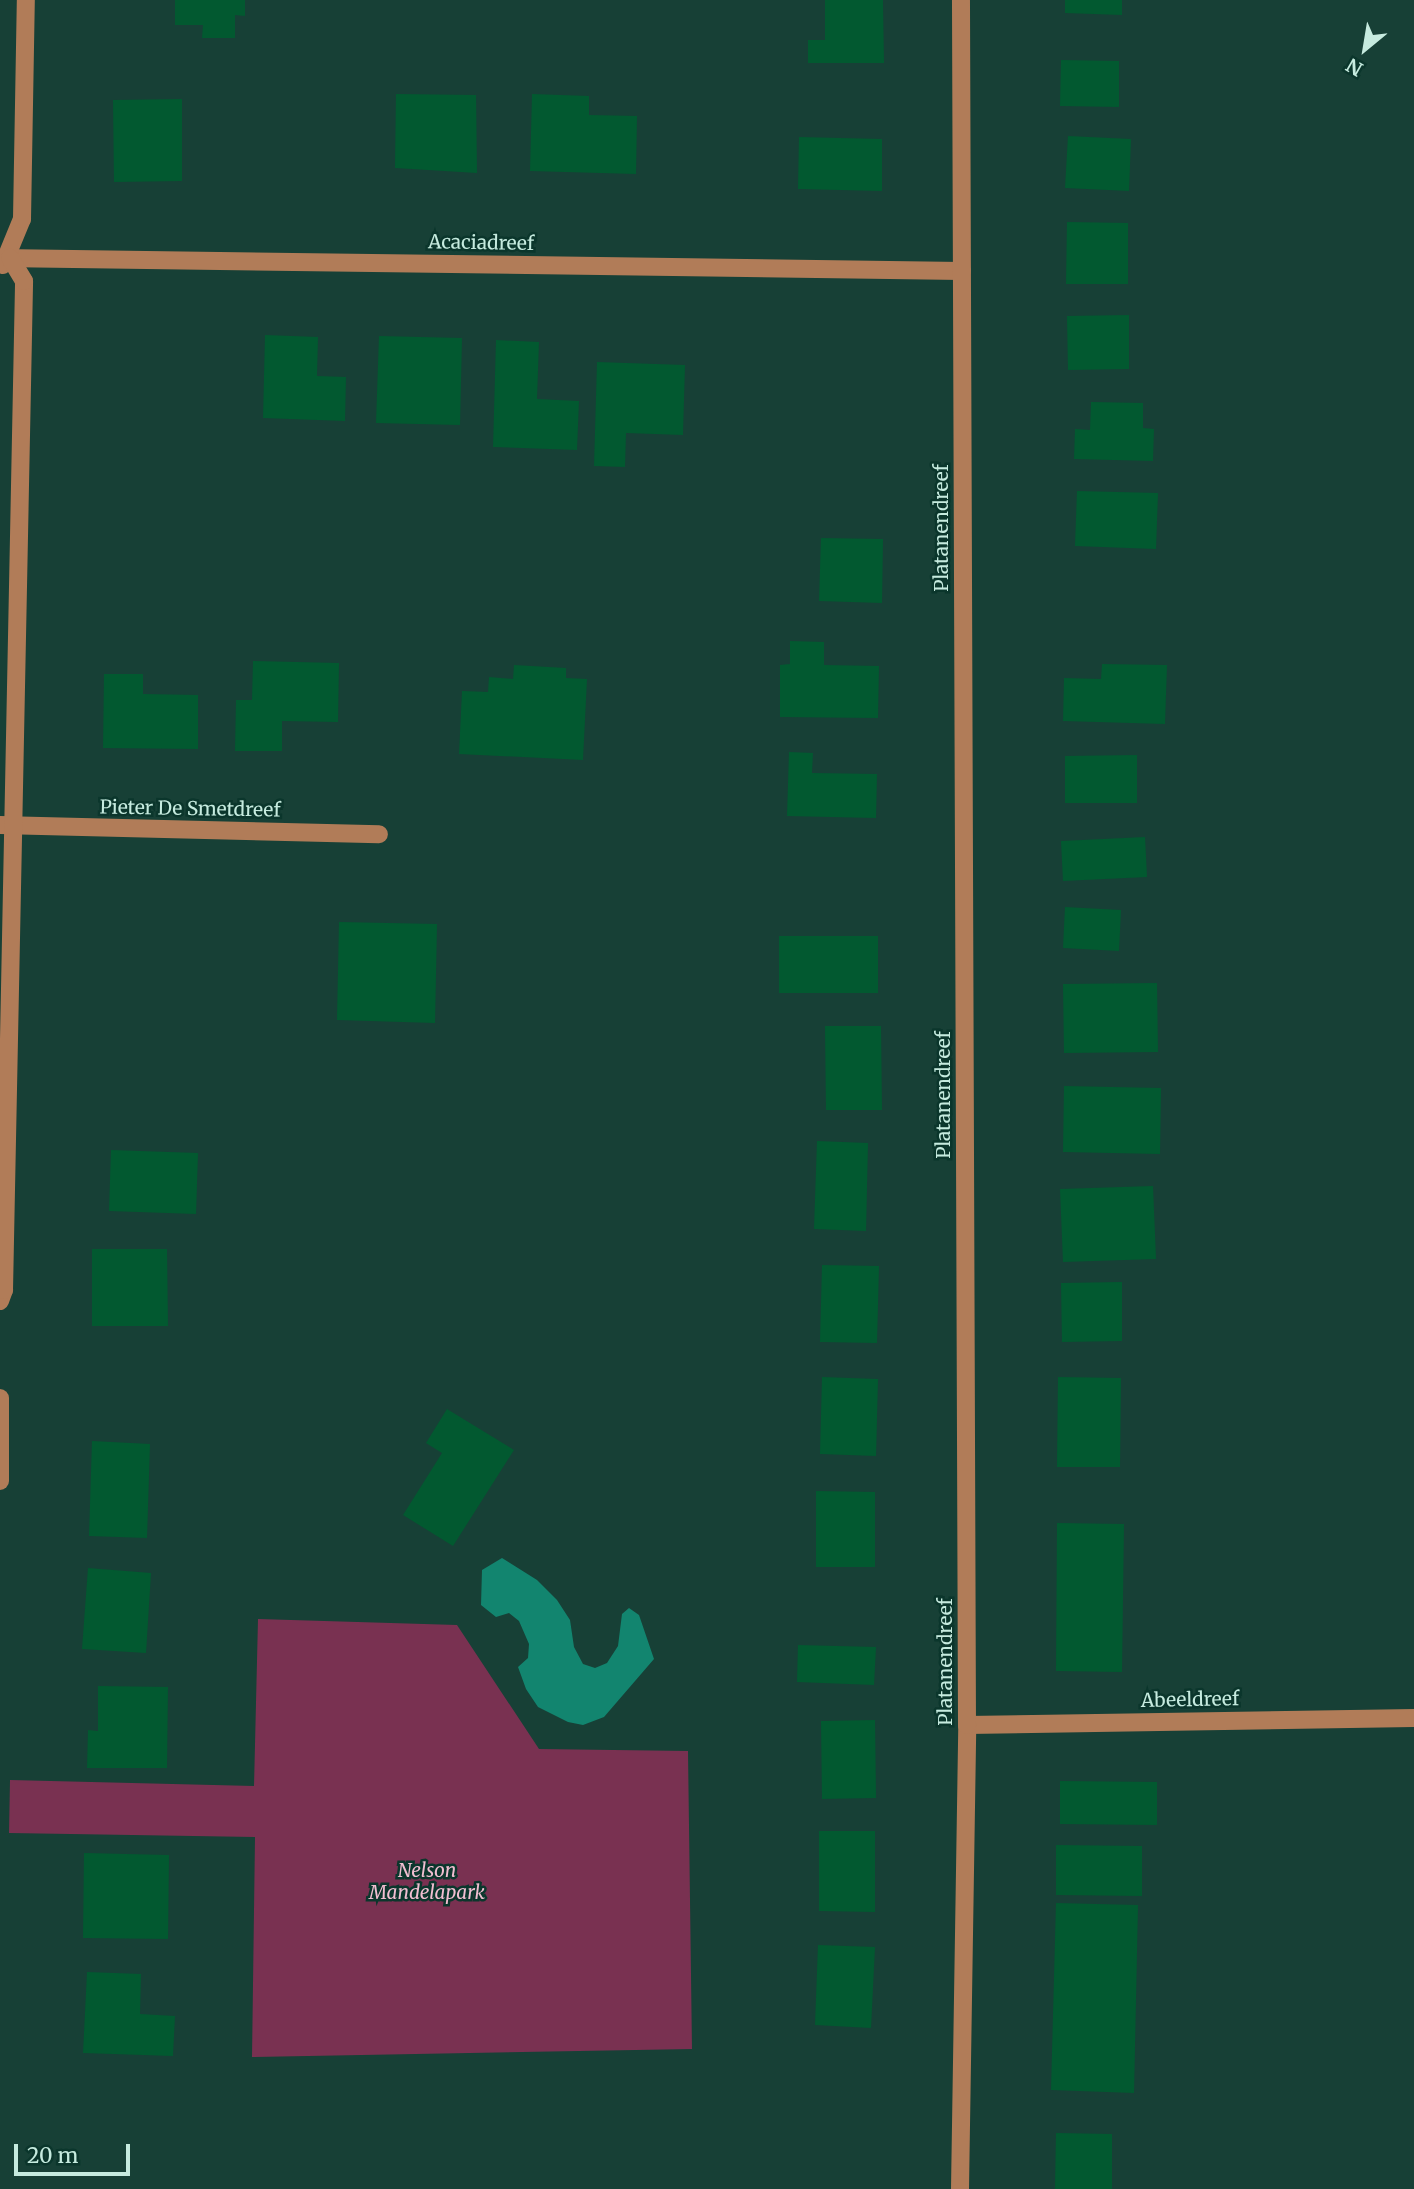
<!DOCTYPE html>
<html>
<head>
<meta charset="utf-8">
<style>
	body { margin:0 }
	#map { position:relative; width:1414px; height:2189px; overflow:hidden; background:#174036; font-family:Merriweather,serif }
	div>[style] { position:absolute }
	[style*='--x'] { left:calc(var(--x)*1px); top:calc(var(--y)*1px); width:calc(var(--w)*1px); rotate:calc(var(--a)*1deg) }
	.green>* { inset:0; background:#793151 }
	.water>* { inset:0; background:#12856f }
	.building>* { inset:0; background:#025930 }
	.minor>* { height:18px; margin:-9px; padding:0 9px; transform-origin:9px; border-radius:9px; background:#b17c58 }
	span { translate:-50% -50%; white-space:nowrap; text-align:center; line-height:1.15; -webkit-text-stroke:5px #0b362c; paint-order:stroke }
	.street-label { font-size:19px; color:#c6ebdf }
	.park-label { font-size:19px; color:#f1bed1; font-style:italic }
	.north { position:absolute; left:1330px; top:14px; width:70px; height:70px; -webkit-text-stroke:5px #0b362c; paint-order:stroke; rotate:210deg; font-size:19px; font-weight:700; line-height:28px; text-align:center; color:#c6ebdf }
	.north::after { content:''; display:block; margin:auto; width:24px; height:32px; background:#c6ebdf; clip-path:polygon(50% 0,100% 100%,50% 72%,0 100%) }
	.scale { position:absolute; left:14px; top:2144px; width:116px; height:32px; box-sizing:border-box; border:4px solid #c6ebdf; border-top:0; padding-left:9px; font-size:21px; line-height:24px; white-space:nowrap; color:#c6ebdf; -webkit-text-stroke:5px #0b362c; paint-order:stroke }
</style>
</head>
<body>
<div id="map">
	<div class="green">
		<i style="clip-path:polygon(258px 1619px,457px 1625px,539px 1749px,688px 1751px,692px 2049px,252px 2057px,255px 1837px,9px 1833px,10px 1780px,254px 1786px)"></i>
	</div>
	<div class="water">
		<i style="clip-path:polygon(502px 1558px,537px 1580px,557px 1600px,570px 1620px,574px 1647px,583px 1664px,595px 1668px,607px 1663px,618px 1646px,622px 1614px,629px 1608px,639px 1615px,654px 1659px,604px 1717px,583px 1725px,568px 1722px,538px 1707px,526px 1689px,518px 1667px,528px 1658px,529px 1644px,519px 1621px,509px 1613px,496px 1617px,481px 1605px,482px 1570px)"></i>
	</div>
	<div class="building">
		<i style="clip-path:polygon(175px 0,245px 0,245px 16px,235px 15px,235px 38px,202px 38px,203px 25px,175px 25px)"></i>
		<i style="clip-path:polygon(825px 0,883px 0,884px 63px,808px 63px,808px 40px,825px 40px)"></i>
		<i style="clip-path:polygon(1065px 0,1122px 0,1122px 15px,1065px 13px)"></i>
		<i style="clip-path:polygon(1061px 60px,1119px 61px,1119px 107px,1060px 106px)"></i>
		<i style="clip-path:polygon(396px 94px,476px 95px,477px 173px,395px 168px)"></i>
		<i style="clip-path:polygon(532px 94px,589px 96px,589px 115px,637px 116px,636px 174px,530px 171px)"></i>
		<i style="clip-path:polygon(182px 99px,182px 181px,114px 182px,113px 100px)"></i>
		<i style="clip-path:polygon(1068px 136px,1131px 139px,1129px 191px,1065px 188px)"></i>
		<i style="clip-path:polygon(799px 137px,882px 139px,882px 191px,798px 189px)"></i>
		<i style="clip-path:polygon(1067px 222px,1128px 223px,1128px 284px,1066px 284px)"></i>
		<i style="clip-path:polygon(1129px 315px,1129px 369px,1068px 370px,1067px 316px)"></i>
		<i style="clip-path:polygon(265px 335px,318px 337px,317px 376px,346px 377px,345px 421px,263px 418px)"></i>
		<i style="clip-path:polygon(379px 336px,462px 338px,460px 425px,376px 423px)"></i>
		<i style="clip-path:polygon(496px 340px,539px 342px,537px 399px,579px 401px,577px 450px,493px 447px)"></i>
		<i style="clip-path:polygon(597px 362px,685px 365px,683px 435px,626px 433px,625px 467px,594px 466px)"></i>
		<i style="clip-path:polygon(1091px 402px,1143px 403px,1143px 428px,1154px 429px,1153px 461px,1074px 459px,1075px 429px,1090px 430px)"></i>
		<i style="clip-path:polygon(1077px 491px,1158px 493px,1156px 549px,1075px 546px)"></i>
		<i style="clip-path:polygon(821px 538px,883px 539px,882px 603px,819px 601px)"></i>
		<i style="clip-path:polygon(790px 641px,824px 642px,824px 665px,879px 666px,878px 718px,780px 717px,780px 665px,790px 664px)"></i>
		<i style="clip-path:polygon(253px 661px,339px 663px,338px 722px,282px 721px,282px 751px,235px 751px,236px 700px,252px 700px)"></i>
		<i style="clip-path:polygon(1102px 664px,1167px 665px,1165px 724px,1063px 721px,1064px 678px,1101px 679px)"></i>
		<i style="clip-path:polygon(514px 665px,566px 668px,566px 678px,587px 679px,583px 760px,459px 754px,462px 691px,488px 692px,489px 677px,513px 679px)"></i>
		<i style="clip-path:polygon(104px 674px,143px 674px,143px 694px,198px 695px,198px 749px,103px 748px)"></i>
		<i style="clip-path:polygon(789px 752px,813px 753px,812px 773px,877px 774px,876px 818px,787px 816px)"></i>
		<i style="clip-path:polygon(1137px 755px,1137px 803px,1065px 803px,1065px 756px)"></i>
		<i style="clip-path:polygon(1145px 837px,1147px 877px,1063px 881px,1061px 841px)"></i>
		<i style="clip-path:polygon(1065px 907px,1121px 910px,1119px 951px,1063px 948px)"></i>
		<i style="clip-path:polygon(339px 922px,437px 924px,435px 1023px,337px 1020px)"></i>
		<i style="clip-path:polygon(779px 936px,878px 936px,878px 993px,779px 993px)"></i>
		<i style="clip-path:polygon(1157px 983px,1158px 1052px,1064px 1053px,1063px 984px)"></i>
		<i style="clip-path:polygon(825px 1026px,881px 1026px,882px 1110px,826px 1110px)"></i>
		<i style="clip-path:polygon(1064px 1086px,1161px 1088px,1160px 1154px,1063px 1152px)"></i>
		<i style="clip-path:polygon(817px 1141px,868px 1143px,866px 1231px,814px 1229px)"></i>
		<i style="clip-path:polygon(111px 1150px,198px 1153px,196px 1214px,109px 1211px)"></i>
		<i style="clip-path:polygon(1153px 1186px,1156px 1259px,1063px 1262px,1060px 1189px)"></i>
		<i style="clip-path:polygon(92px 1249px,167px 1249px,168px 1326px,92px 1326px)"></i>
		<i style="clip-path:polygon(822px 1265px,879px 1266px,877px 1343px,820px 1342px)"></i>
		<i style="clip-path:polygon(1122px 1282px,1122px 1341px,1062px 1342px,1061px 1283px)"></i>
		<i style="clip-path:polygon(822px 1377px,878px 1379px,876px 1456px,820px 1454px)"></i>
		<i style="clip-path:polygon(1058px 1377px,1121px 1378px,1120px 1467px,1057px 1467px)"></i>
		<i style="clip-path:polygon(447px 1409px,514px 1450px,453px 1546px,403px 1515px,442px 1453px,426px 1443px)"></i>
		<i style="clip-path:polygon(92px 1441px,150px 1444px,147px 1538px,89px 1536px)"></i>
		<i style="clip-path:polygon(816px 1491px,875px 1492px,875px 1567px,816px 1567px)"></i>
		<i style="clip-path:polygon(1057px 1523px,1124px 1524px,1122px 1672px,1056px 1671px)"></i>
		<i style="clip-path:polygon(88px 1568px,151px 1573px,146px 1653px,82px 1649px)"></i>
		<i style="clip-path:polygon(798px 1645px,876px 1647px,874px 1685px,797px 1682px)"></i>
		<i style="clip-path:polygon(98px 1686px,168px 1687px,167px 1768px,87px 1768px,88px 1730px,98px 1731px)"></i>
		<i style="clip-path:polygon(875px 1720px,876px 1798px,822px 1799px,821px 1721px)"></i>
		<i style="clip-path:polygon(1060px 1781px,1157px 1782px,1157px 1825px,1060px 1824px)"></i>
		<i style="clip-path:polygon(819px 1831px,875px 1831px,875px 1912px,819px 1911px)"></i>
		<i style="clip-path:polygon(1056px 1845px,1142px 1846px,1142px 1896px,1056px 1895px)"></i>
		<i style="clip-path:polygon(84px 1853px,169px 1855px,168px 1939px,83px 1938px)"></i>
		<i style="clip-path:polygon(1056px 1903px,1138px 1905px,1134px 2093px,1051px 2090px)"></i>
		<i style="clip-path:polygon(818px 1945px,875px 1947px,871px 2028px,815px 2025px)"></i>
		<i style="clip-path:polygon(87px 1972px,141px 1974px,140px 2014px,175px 2016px,173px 2056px,83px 2053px)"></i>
		<i style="clip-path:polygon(1056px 2133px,1112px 2134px,1112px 2189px,1055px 2189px)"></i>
	</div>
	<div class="minor">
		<i style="--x:0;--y:258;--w:962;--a:0.77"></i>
		<i style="--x:3;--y:265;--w:50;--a:-67.6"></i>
		<i style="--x:22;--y:219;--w:219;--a:-89"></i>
		<i style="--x:0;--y:825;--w:379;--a:1.4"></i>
		<i style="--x:0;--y:1301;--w:12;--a:-70"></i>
		<i style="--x:4;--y:1290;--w:1009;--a:-88.86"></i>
		<i style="--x:24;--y:281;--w:27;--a:-121"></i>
		<i style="--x:0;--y:1398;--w:83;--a:90"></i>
		<i style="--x:967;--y:1725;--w:447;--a:-0.9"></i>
		<i style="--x:960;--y:2189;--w:464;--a:-89.1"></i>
		<i style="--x:967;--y:1725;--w:1725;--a:-90.2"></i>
	</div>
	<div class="street-label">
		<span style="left:481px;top:243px;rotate:1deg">Acaciadreef</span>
		<span style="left:942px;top:528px;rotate:-90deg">Platanendreef</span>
		<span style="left:190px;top:809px;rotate:1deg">Pieter De Smetdreef</span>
		<span style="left:944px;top:1095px;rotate:-90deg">Platanendreef</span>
		<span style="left:946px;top:1662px;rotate:-90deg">Platanendreef</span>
		<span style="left:1190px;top:1700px;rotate:-1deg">Abeeldreef</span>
	</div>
	<div class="park-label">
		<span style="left:427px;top:1882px">Nelson<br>Mandelapark</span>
	</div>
	<div class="north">N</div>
	<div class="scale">20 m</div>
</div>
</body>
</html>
